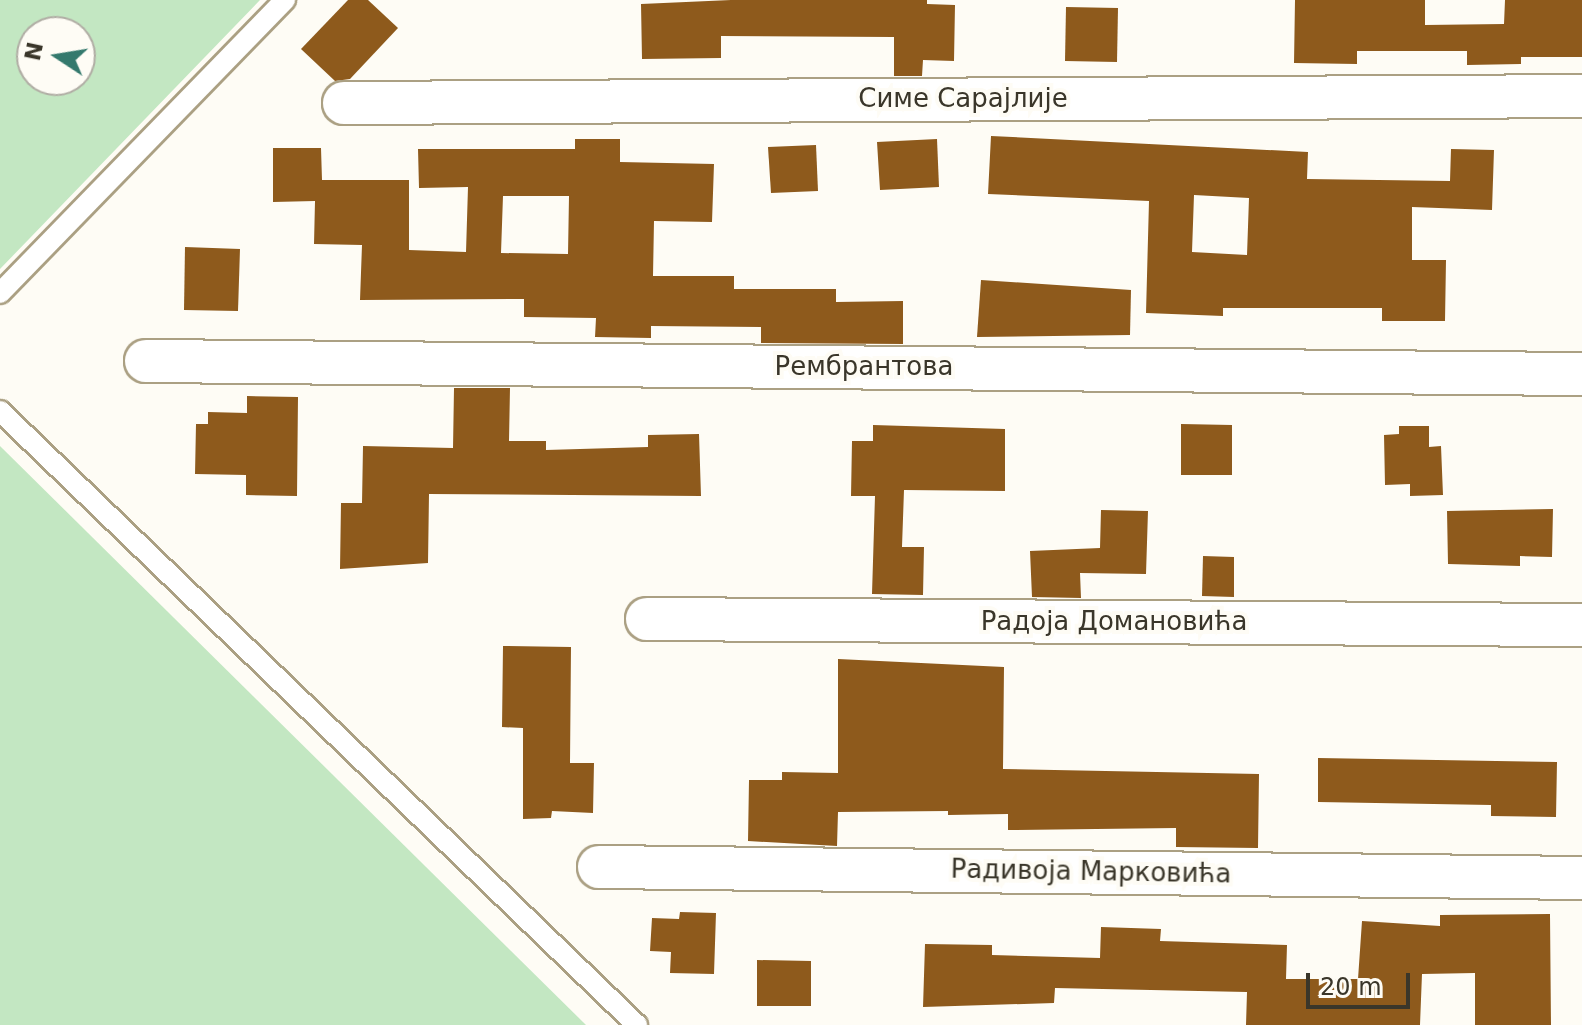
<!DOCTYPE html>
<html>
<head>
<meta charset="utf-8">
<style>
	body { margin:0 }
	#map { position:relative; width:1582px; height:1025px; overflow:hidden; background:#fefcf5; font-family:"DejaVu Sans",sans-serif }
	div>[style] { position:absolute }
	[style*='--x'] { left:calc(var(--x)*1px); top:calc(var(--y)*1px); width:calc(var(--w)*1px); rotate:calc(var(--a)*1deg) }
	.green>* { inset:0; background:#c3e7c2 }
	.building>* { inset:0; background:#8e5a1c }
	.roads { filter:drop-shadow(2px 0 #aba083) drop-shadow(-2px 0 #aba083) drop-shadow(0 2px #aba083) drop-shadow(0 -2px #aba083) }
	.lane>* { height:20px; margin:-10px; padding:0 10px; transform-origin:10px; border-radius:10px; background:#fff }
	.street>* { height:42px; margin:-21px; padding:0 21px; transform-origin:21px; border-radius:21px; background:#fff }
	span { translate:-50% -50%; white-space:nowrap; text-align:center; line-height:1.15; -webkit-text-stroke:8px #fefcf5; paint-order:stroke }
	.street-label { font-size:26px; color:#3a362a }
	.north { position:absolute; left:16px; top:16px; width:80px; height:80px; box-sizing:border-box; background:#fefcf5; border:2px solid #b0ada4; border-radius:50%; rotate:282deg; font-size:22px; font-weight:700; line-height:32px; text-align:center; color:#3a362a }
	.north::after { content:''; display:block; margin:auto; width:28px; height:36px; background:#34796d; clip-path:polygon(50% 0,100% 100%,50% 72%,0 100%) }
	.scale { position:absolute; left:1306px; top:973px; width:104px; height:36px; box-sizing:border-box; border:4px solid #3a362a; border-top:0; padding-left:10px; font-size:24px; line-height:28px; white-space:nowrap; color:#3a362a; -webkit-text-stroke:6px #fefcf5; paint-order:stroke }
</style>
</head>
<body>
<div id="map">
	<div class="green">
		<i style="clip-path:polygon(evenodd,0 0,260px 0,0 269px,0 0,80px 32px,80px 80px,32px 80px,32px 32px,80px 32px)"></i>
		<i style="clip-path:polygon(0 446px,586px 1025px,0 1025px)"></i>
	</div>
	<div class="building">
		<i style="clip-path:polygon(348px 0,368px 0,398px 28px,350px 79px,335px 81px,301px 49px)"></i>
		<i style="clip-path:polygon(731px 0,927px 0,927px 4px,955px 5px,954px 61px,923px 60px,922px 76px,894px 76px,894px 37px,721px 36px,721px 58px,642px 59px,641px 4px)"></i>
		<i style="clip-path:polygon(1295px 0,1425px 0,1425px 25px,1504px 24px,1505px 0,1582px 0,1582px 57px,1521px 57px,1521px 64px,1467px 65px,1467px 51px,1357px 51px,1357px 64px,1294px 63px)"></i>
		<i style="clip-path:polygon(1066px 7px,1118px 8px,1117px 62px,1065px 61px)"></i>
		<i style="clip-path:polygon(evenodd,991px 136px,1308px 152px,1307px 179px,1450px 181px,1451px 149px,1494px 150px,1492px 210px,1412px 207px,1412px 260px,1446px 260px,1445px 321px,1382px 321px,1382px 308px,1223px 308px,1223px 316px,1146px 313px,1149px 201px,988px 194px,991px 136px,1194px 195px,1249px 198px,1247px 255px,1192px 252px,1194px 195px)"></i>
		<i style="clip-path:polygon(evenodd,575px 139px,620px 139px,620px 162px,714px 164px,712px 222px,654px 221px,653px 276px,734px 276px,734px 289px,836px 289px,836px 302px,903px 301px,903px 344px,761px 343px,761px 327px,651px 326px,651px 338px,595px 337px,596px 318px,524px 317px,524px 299px,360px 300px,362px 245px,314px 244px,315px 201px,273px 202px,273px 148px,321px 148px,322px 180px,409px 180px,409px 250px,466px 252px,468px 187px,419px 188px,418px 149px,575px 149px,575px 139px,503px 196px,569px 196px,568px 254px,501px 253px,503px 196px)"></i>
		<i style="clip-path:polygon(937px 139px,939px 187px,880px 190px,877px 142px)"></i>
		<i style="clip-path:polygon(816px 145px,818px 191px,771px 193px,768px 147px)"></i>
		<i style="clip-path:polygon(185px 247px,240px 249px,238px 311px,184px 310px)"></i>
		<i style="clip-path:polygon(981px 280px,1131px 290px,1130px 335px,977px 337px)"></i>
		<i style="clip-path:polygon(454px 388px,510px 388px,509px 441px,546px 441px,546px 450px,648px 447px,648px 435px,699px 434px,701px 496px,429px 494px,428px 563px,340px 569px,341px 503px,362px 503px,363px 446px,453px 448px)"></i>
		<i style="clip-path:polygon(247px 396px,298px 397px,297px 496px,246px 495px,246px 475px,195px 474px,196px 424px,208px 424px,208px 412px,247px 413px)"></i>
		<i style="clip-path:polygon(1181px 424px,1232px 425px,1232px 475px,1181px 475px)"></i>
		<i style="clip-path:polygon(873px 425px,1005px 429px,1005px 491px,904px 490px,902px 547px,924px 547px,923px 595px,872px 594px,875px 496px,851px 496px,852px 441px,873px 441px)"></i>
		<i style="clip-path:polygon(1399px 426px,1429px 426px,1429px 447px,1441px 446px,1443px 495px,1410px 496px,1410px 484px,1385px 485px,1384px 435px,1399px 434px)"></i>
		<i style="clip-path:polygon(1553px 509px,1552px 557px,1520px 556px,1520px 566px,1448px 564px,1447px 511px)"></i>
		<i style="clip-path:polygon(1101px 510px,1148px 511px,1146px 574px,1080px 573px,1081px 598px,1032px 597px,1030px 551px,1100px 548px)"></i>
		<i style="clip-path:polygon(1203px 556px,1234px 557px,1234px 597px,1202px 596px)"></i>
		<i style="clip-path:polygon(503px 646px,571px 647px,570px 763px,594px 763px,593px 813px,552px 811px,551px 818px,523px 819px,523px 728px,502px 727px)"></i>
		<i style="clip-path:polygon(838px 659px,1004px 667px,1003px 769px,1259px 774px,1258px 848px,1176px 847px,1176px 828px,1008px 830px,1008px 814px,948px 815px,948px 811px,838px 812px,837px 846px,748px 841px,749px 780px,782px 780px,782px 772px,838px 773px)"></i>
		<i style="clip-path:polygon(1318px 758px,1557px 762px,1556px 817px,1491px 816px,1491px 805px,1318px 802px)"></i>
		<i style="clip-path:polygon(680px 912px,716px 913px,714px 974px,670px 973px,671px 952px,650px 951px,652px 918px,679px 919px)"></i>
		<i style="clip-path:polygon(1550px 914px,1551px 1025px,1475px 1025px,1475px 973px,1422px 974px,1420px 1025px,1246px 1025px,1247px 992px,1055px 988px,1054px 1003px,923px 1007px,925px 944px,992px 945px,992px 955px,1100px 958px,1101px 927px,1161px 929px,1160px 941px,1287px 945px,1286px 979px,1358px 979px,1362px 921px,1440px 926px,1440px 915px)"></i>
		<i style="clip-path:polygon(757px 960px,811px 961px,811px 1006px,757px 1006px)"></i>
	</div>
	<div class="roads">
		<div class="lane">
			<i style="--x:0;--y:293;--w:409;--a:-45.8"></i>
			<i style="--x:0;--y:411;--w:885;--a:43.95"></i>
		</div>
		<div class="street">
			<i style="--x:344;--y:103;--w:1238;--a:-0.32"></i>
			<i style="--x:146;--y:361;--w:1436;--a:0.52"></i>
			<i style="--x:647;--y:619;--w:935;--a:0.37"></i>
			<i style="--x:599;--y:867;--w:983;--a:0.64"></i>
		</div>
	</div>
	<div class="street-label">
		<span style="left:963px;top:99px">Симе Сарајлије</span>
		<span style="left:864px;top:367px">Рембрантова</span>
		<span style="left:1114px;top:622px">Радоја Домановића</span>
		<span style="left:1091px;top:872px;rotate:1deg">Радивоја Марковића</span>
	</div>
	<div class="north">N</div>
	<div class="scale">20 m</div>
</div>
</body>
</html>
